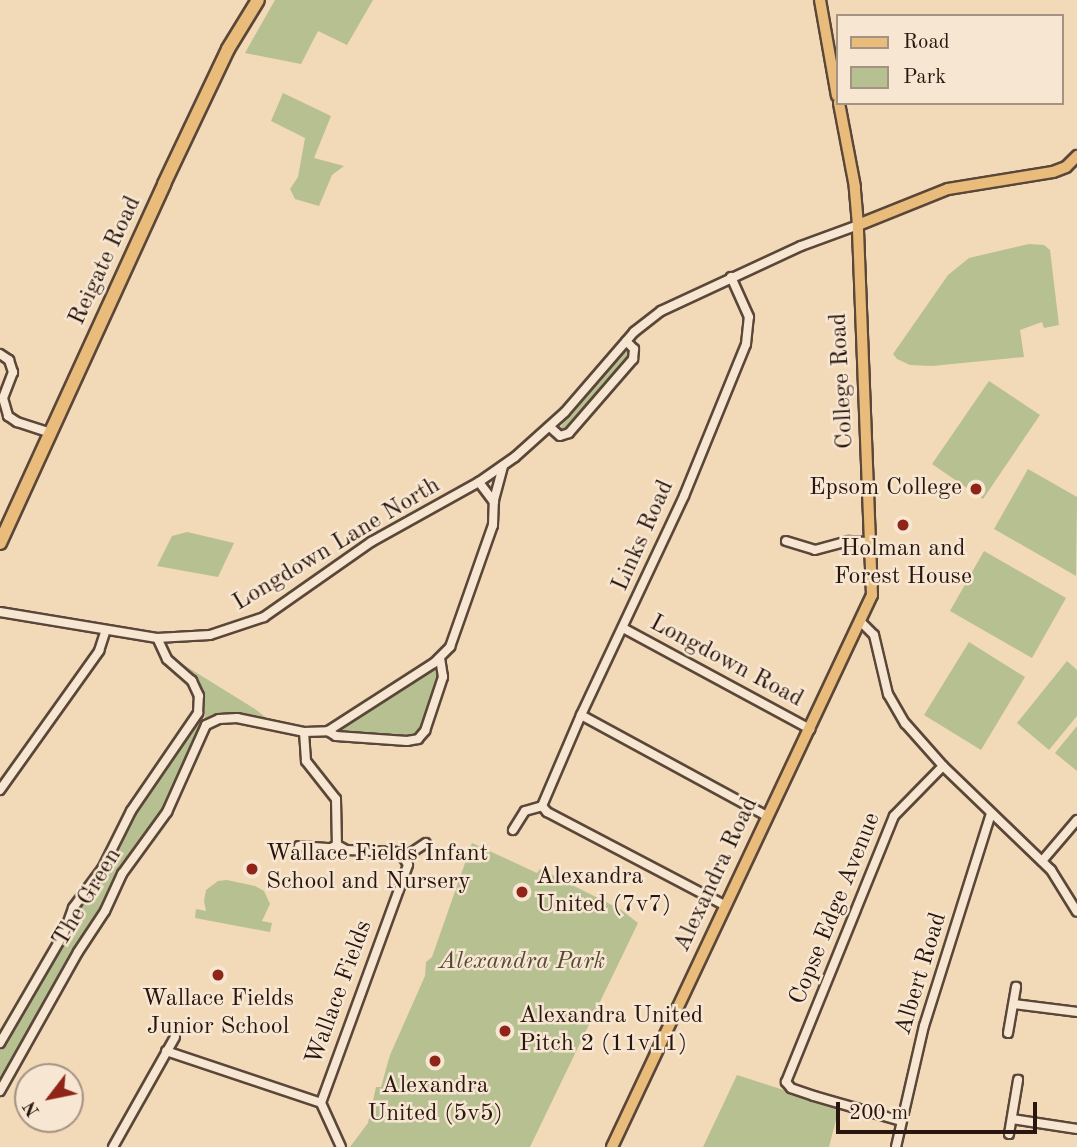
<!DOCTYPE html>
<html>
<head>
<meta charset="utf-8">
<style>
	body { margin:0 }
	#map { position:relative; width:1077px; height:1147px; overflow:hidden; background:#f2d9b8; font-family:"Old Standard TT",serif }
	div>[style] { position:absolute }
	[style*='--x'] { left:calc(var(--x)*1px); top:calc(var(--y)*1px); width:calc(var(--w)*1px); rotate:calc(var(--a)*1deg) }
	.green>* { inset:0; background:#b7c091 }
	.roads { filter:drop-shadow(2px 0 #5a4739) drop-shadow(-2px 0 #5a4739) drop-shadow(0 2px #5a4739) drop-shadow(0 -2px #5a4739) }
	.minor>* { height:8px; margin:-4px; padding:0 4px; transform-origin:4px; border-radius:4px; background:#f7e6d1 }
	.major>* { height:10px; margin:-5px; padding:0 5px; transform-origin:5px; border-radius:5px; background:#e9bc7c }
	.highway>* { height:12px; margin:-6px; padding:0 6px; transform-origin:6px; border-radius:6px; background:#e9bc7c }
	.dots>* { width:19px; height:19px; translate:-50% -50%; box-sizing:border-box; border:4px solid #f7e6d1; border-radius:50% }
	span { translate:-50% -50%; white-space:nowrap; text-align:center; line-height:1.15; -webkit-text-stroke:5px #f7e6d1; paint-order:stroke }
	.street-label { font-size:24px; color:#28160f }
	.poi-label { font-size:24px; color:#28160f }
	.right { translate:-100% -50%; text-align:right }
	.left { translate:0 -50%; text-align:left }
	.park-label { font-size:24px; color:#534936; font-style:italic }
	.legend { position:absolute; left:836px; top:14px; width:228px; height:91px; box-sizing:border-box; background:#f7e6d1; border:2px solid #a49383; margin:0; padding:9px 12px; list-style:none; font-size:21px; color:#28160f }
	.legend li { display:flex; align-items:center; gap:14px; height:35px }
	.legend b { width:35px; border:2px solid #a49383 }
	.north { position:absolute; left:14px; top:1063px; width:70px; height:70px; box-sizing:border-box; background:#f7e6d1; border:2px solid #a49383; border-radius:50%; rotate:238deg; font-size:19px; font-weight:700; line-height:28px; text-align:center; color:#28160f }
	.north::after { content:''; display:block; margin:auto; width:24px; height:32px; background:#8f2418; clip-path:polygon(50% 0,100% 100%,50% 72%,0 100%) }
	.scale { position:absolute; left:836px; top:1102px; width:201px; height:32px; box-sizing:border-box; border:4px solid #28160f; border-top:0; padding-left:9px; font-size:21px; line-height:24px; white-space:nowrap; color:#28160f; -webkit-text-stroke:5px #f7e6d1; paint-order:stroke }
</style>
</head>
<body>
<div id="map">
	<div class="green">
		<i style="clip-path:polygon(275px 0,373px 0,347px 45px,318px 31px,301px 64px,245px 53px)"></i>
		<i style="clip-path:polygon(283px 93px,331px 116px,314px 158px,344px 166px,332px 175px,319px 206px,295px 199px,290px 189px,298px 177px,305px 138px,271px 121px)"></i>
		<i style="clip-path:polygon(1029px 244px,1044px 245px,1050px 250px,1059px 325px,1044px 328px,1042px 322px,1020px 330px,1024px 357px,932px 366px,910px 365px,897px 359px,893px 354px,948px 275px,969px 258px)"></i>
		<i style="clip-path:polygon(625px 349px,629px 349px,631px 358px,564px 433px,561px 433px,558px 430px)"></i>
		<i style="clip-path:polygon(989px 381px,1040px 415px,983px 499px,932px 464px)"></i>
		<i style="clip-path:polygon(1028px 469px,1077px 497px,1076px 576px,994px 529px)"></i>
		<i style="clip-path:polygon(187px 532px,234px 543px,218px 577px,157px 566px,172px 536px)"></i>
		<i style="clip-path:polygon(984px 551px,1066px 598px,1032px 658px,950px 611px)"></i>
		<i style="clip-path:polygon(969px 642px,1025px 677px,981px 750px,924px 715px)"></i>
		<i style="clip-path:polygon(171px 657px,255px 709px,269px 720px,234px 714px,205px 718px,200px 688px)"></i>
		<i style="clip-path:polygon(1067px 661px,1077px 670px,1077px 716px,1049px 750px,1017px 723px)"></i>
		<i style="clip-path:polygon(432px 668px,437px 670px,440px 675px,422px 730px,415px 735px,400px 738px,338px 731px)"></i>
		<i style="clip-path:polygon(197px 722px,201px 722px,203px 725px,161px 815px,0 1086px,0 1048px,67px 933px,70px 920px,133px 813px)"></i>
		<i style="clip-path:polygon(1077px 726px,1077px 771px,1055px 753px)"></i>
		<i style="clip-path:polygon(472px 843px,537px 873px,540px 869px,620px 909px,638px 923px,530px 1147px,350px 1147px,368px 1123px,376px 1087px,381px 1087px,390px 1055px,425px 976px,426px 962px,432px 957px)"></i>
		<i style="clip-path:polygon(227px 880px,255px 886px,264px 891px,270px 904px,262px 921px,272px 923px,270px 932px,195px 918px,196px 909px,206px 911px,204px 901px,206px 890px,218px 881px)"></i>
		<i style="clip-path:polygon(737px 1075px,839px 1108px,829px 1147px,703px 1147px)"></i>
	</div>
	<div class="roads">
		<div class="minor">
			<i style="--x:0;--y:354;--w:11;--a:34"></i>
			<i style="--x:9;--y:360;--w:13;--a:72"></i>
			<i style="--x:13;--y:372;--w:28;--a:111"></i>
			<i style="--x:3;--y:398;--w:19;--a:74"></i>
			<i style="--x:8;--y:416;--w:11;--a:34"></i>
			<i style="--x:17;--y:422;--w:36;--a:18"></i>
			<i style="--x:550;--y:427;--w:13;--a:42"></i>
			<i style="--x:560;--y:436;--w:9;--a:-18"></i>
			<i style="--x:569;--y:433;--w:98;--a:-49.1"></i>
			<i style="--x:633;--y:359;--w:10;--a:-84"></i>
			<i style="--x:634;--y:349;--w:11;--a:-135"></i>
			<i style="--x:494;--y:500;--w:35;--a:-75"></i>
			<i style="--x:786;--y:541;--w:30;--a:17"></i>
			<i style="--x:815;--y:550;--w:35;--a:-15"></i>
			<i style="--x:849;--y:541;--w:22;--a:3"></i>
			<i style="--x:0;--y:612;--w:159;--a:9.4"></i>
			<i style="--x:157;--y:638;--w:53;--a:-3.2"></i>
			<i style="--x:210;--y:635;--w:57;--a:-18.4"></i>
			<i style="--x:264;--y:617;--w:131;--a:-35"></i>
			<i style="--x:371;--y:542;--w:124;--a:-29.1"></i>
			<i style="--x:479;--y:482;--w:44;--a:-34.8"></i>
			<i style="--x:515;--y:457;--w:67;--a:-42"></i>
			<i style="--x:565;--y:412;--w:106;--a:-49.2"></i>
			<i style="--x:634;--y:332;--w:34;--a:-38"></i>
			<i style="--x:661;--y:311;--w:154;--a:-24.9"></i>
			<i style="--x:801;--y:246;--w:61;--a:-20.2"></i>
			<i style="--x:861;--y:622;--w:18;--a:45"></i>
			<i style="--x:874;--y:635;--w:61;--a:76.7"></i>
			<i style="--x:888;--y:694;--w:34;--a:60"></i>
			<i style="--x:905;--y:723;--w:57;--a:48.5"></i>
			<i style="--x:943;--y:766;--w:150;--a:43.9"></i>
			<i style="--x:1051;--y:870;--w:49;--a:58.2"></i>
			<i style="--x:623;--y:628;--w:213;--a:28.4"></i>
			<i style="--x:581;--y:715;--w:212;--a:28.5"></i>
			<i style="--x:328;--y:731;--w:9;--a:32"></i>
			<i style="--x:336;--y:736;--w:71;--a:4"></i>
			<i style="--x:407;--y:741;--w:11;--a:-10"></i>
			<i style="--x:418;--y:739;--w:11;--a:-49"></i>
			<i style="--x:425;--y:731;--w:57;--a:-71.6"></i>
			<i style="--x:443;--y:677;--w:19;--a:-99"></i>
			<i style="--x:304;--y:732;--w:29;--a:86"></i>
			<i style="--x:306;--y:761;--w:48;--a:51.7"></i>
			<i style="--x:336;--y:799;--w:46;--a:88.8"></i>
			<i style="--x:337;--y:845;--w:10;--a:29"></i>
			<i style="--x:346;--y:850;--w:54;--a:2.1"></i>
			<i style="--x:400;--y:852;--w:15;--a:58"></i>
			<i style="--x:408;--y:865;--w:253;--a:110.1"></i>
			<i style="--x:0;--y:790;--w:171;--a:-54.5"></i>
			<i style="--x:99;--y:651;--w:22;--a:-72"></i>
			<i style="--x:542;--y:806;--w:99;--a:-66.8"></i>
			<i style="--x:581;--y:715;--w:242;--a:-64.8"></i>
			<i style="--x:684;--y:496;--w:164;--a:-67.8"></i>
			<i style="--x:746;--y:344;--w:27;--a:-84"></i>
			<i style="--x:749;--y:317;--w:44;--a:-114.2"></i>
			<i style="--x:542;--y:806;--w:8;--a:50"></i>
			<i style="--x:547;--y:812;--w:202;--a:27.7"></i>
			<i style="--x:513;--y:830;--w:22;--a:-58"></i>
			<i style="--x:525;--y:811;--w:18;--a:-16"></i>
			<i style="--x:299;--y:846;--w:32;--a:4"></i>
			<i style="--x:331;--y:848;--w:7;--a:-27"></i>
			<i style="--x:405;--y:857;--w:25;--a:-34"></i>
			<i style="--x:1042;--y:861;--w:54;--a:-49.5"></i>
			<i style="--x:1014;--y:1004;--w:64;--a:7.2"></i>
			<i style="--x:1008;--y:1033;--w:47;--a:-80.1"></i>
			<i style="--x:0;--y:1043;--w:127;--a:-59.8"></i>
			<i style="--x:64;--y:933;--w:27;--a:-70"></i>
			<i style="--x:73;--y:908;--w:49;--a:-53.4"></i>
			<i style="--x:102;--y:869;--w:65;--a:-63.4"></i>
			<i style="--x:131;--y:811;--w:119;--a:-55.6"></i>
			<i style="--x:198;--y:713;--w:17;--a:-87"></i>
			<i style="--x:199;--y:696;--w:17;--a:-115"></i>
			<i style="--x:192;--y:681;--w:33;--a:-139"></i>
			<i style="--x:167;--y:659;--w:23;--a:-115"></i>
			<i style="--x:166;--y:1051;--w:163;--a:18.5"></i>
			<i style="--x:0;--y:1091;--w:159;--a:-60.7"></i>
			<i style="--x:78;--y:952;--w:49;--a:-56.6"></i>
			<i style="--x:105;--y:911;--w:41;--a:-65.3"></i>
			<i style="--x:122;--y:874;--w:77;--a:-54"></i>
			<i style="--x:167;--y:812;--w:95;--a:-65.9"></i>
			<i style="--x:206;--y:725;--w:14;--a:-25"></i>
			<i style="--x:219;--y:719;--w:18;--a:-3"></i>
			<i style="--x:237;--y:718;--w:68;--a:11.8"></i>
			<i style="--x:304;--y:732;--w:24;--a:-2"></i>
			<i style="--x:328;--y:731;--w:126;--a:-32.7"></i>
			<i style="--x:434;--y:663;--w:23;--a:-45"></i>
			<i style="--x:450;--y:647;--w:129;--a:-70.6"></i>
			<i style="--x:493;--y:525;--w:23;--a:-88"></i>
			<i style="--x:494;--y:502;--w:25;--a:-127"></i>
			<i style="--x:321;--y:1103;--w:48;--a:65.6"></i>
			<i style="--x:1012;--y:1119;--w:66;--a:8.7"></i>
			<i style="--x:901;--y:1121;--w:91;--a:-164"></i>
			<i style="--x:814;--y:1096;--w:24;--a:-161"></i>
			<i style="--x:791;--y:1088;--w:8;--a:-130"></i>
			<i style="--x:786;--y:1082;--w:287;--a:-67.9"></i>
			<i style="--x:894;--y:816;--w:70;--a:-45.6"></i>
			<i style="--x:1009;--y:1134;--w:55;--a:-80.5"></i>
			<i style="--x:113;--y:1147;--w:126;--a:-60.6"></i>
			<i style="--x:896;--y:1147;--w:124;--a:-77"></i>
			<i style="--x:924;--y:1026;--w:223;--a:-72.5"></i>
		</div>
		<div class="major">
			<i style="--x:820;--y:0;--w:97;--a:80"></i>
			<i style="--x:858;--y:225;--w:97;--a:-21.8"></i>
			<i style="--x:948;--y:189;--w:106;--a:-9.2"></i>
			<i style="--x:1053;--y:172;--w:14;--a:-21"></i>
			<i style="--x:1066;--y:167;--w:16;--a:-45"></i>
			<i style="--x:612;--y:1147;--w:610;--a:-64.78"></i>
			<i style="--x:872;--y:595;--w:370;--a:-92.2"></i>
			<i style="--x:858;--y:225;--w:38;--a:-95"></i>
			<i style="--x:855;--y:187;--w:86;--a:-100.8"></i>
		</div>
		<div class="highway">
			<i style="--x:0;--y:543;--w:395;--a:-65.4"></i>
			<i style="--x:164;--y:184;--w:149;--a:-64.6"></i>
			<i style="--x:228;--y:49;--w:57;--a:-58.5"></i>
		</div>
	</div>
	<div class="dots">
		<i style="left:976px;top:489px;background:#8f2418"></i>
		<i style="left:903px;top:525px;background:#8f2418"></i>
		<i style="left:252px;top:869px;background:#8f2418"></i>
		<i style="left:522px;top:892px;background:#8f2418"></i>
		<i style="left:218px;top:975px;background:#8f2418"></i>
		<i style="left:505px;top:1031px;background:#8f2418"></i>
		<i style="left:435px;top:1061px;background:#8f2418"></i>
	</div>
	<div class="street-label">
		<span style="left:106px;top:261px;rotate:-65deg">Reigate Road</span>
		<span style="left:843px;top:381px;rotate:-93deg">College Road</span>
		<span style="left:644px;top:536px;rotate:-66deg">Links Road</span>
		<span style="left:337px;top:545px;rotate:-31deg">Longdown Lane North</span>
		<span style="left:726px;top:662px;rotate:28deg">Longdown Road</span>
		<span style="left:717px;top:875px;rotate:-65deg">Alexandra Road</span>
		<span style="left:88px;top:898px;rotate:-59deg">The Green</span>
		<span style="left:836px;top:909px;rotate:-68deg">Copse Edge Avenue</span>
		<span style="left:922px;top:974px;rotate:-73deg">Albert Road</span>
		<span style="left:340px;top:993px;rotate:-70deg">Wallace Fields</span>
	</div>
	<div class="poi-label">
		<span class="right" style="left:962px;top:489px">Epsom College</span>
		<span style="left:903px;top:564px">Holman and<br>Forest House</span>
		<span class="left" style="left:266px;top:869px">Wallace Fields Infant<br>School and Nursery</span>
		<span class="left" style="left:536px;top:892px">Alexandra<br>United (7v7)</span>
		<span style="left:218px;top:1014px">Wallace Fields<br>Junior School</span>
		<span class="left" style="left:519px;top:1031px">Alexandra United<br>Pitch 2 (11v11)</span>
		<span style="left:435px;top:1101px">Alexandra<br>United (5v5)</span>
	</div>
	<div class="park-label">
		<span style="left:522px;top:963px">Alexandra Park</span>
	</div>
	<ul class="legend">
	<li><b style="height:9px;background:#e9bc7c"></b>Road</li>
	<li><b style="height:19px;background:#b7c091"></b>Park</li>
	</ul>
	<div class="north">N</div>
	<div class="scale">200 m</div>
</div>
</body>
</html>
